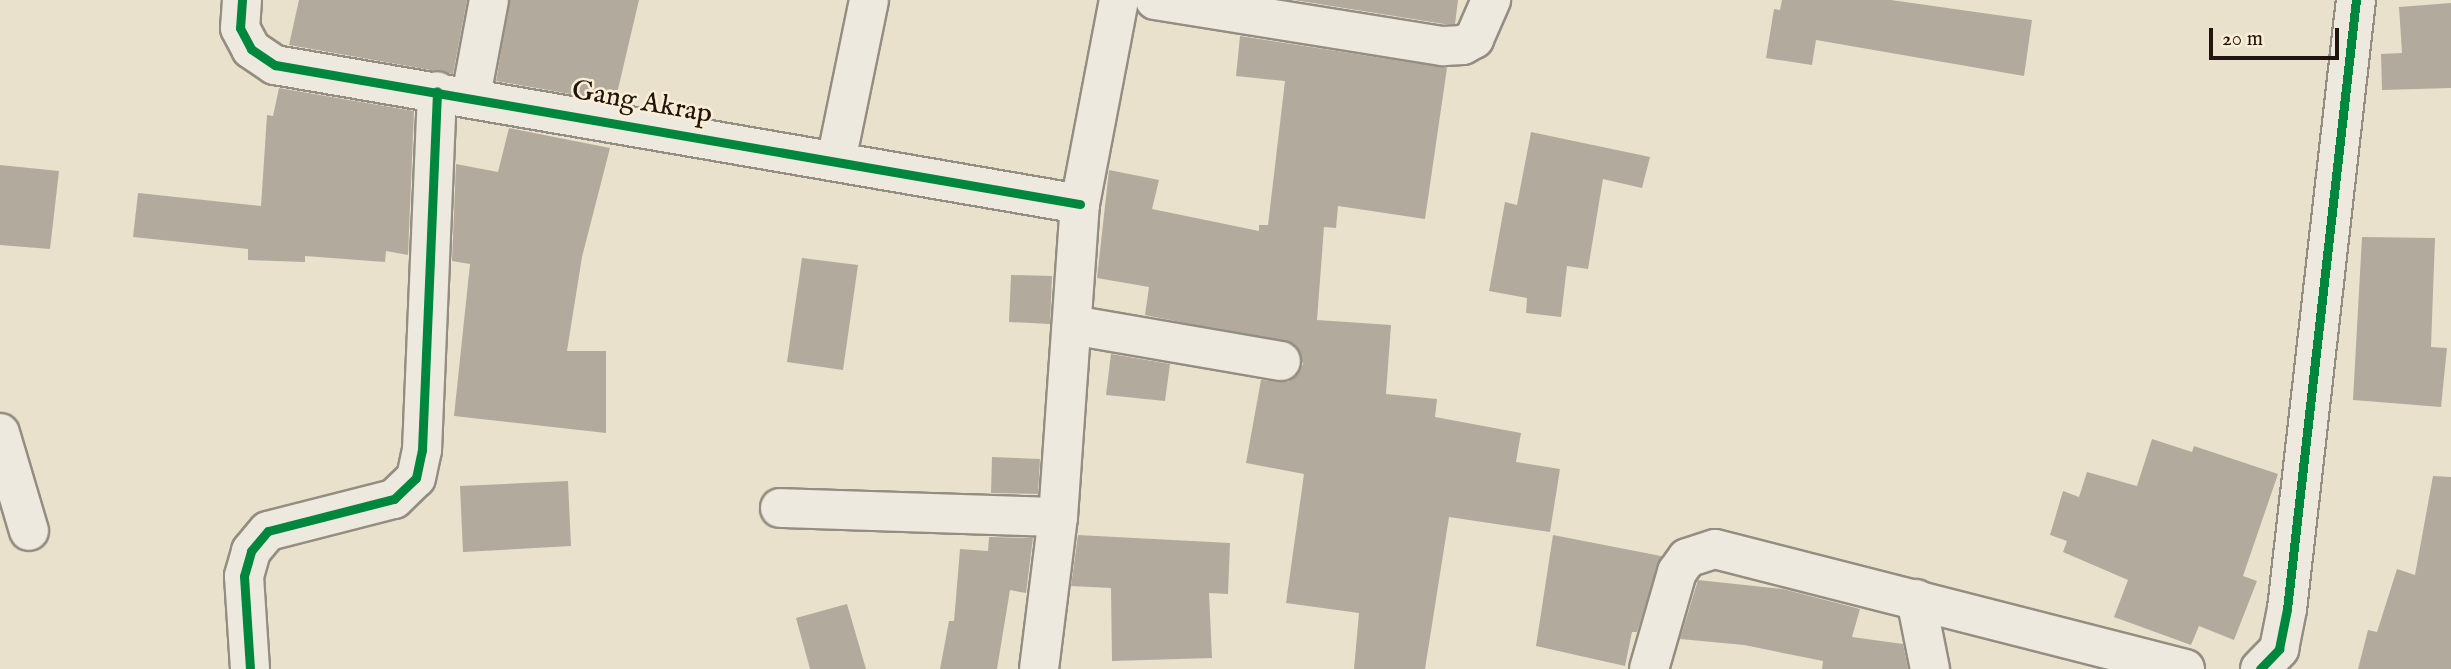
<!DOCTYPE html>
<html>
<head>
<meta charset="utf-8">
<style>
	body { margin:0 }
	#map { position:relative; width:2451px; height:669px; overflow:hidden; background:#eae1cc; font-family:"IM FELL English",serif }
	div>[style] { position:absolute }
	[style*='--x'] { left:calc(var(--x)*1px); top:calc(var(--y)*1px); width:calc(var(--w)*1px); rotate:calc(var(--a)*1deg) }
	.building>* { inset:0; background:#b2ab9d }
	.roads { filter:drop-shadow(2px 0 #948d81) drop-shadow(-2px 0 #948d81) drop-shadow(0 2px #948d81) drop-shadow(0 -2px #948d81) }
	.minor>* { height:38px; margin:-19px; padding:0 19px; transform-origin:19px; border-radius:19px; background:#ede9de }
	.cycleway>* { height:9px; margin:-4.5px; padding:0 4.5px; transform-origin:4.5px; border-radius:4.5px; background:#00873e }
	span { translate:-50% -50%; white-space:nowrap; text-align:center; line-height:1.15; -webkit-text-stroke:5px #faeed5; paint-order:stroke }
	.street-label { font-size:28px; color:#21140e }
	.scale { position:absolute; left:2209px; top:28px; width:130px; height:32px; box-sizing:border-box; border:4px solid #21140e; border-top:0; padding-left:9px; font-size:21px; line-height:24px; white-space:nowrap; color:#21140e; -webkit-text-stroke:5px #faeed5; paint-order:stroke }
</style>
</head>
<body>
<div id="map">
	<div class="building">
		<i style="clip-path:polygon(299px 0,467px 0,453px 74px,289px 45px)"></i>
		<i style="clip-path:polygon(510px 0,639px 0,615px 102px,496px 81px)"></i>
		<i style="clip-path:polygon(1294px 0,1458px 0,1455px 24px,1444px 24px)"></i>
		<i style="clip-path:polygon(1782px 0,1891px 0,2032px 20px,2024px 76px,1816px 40px,1812px 65px,1766px 58px,1774px 9px,1780px 10px)"></i>
		<i style="clip-path:polygon(2451px 3px,2451px 88px,2382px 90px,2381px 54px,2402px 53px,2399px 7px)"></i>
		<i style="clip-path:polygon(1240px 36px,1447px 68px,1425px 219px,1338px 206px,1336px 228px,1324px 227px,1317px 320px,1391px 325px,1386px 394px,1437px 399px,1435px 417px,1521px 433px,1516px 462px,1560px 469px,1550px 532px,1449px 517px,1425px 669px,1354px 669px,1359px 613px,1286px 603px,1304px 474px,1246px 463px,1261px 380px,1288px 382px,1297px 375px,1303px 364px,1295px 345px,1145px 315px,1149px 287px,1097px 278px,1109px 170px,1159px 180px,1152px 209px,1259px 231px,1259px 225px,1268px 225px,1285px 81px,1236px 76px)"></i>
		<i style="clip-path:polygon(279px 88px,414px 111px,408px 255px,386px 251px,385px 262px,305px 256px,305px 262px,248px 260px,248px 249px,133px 237px,138px 193px,261px 206px,267px 115px,273px 116px)"></i>
		<i style="clip-path:polygon(509px 128px,610px 148px,582px 257px,567px 351px,606px 351px,606px 433px,454px 416px,470px 264px,452px 261px,456px 164px,498px 172px)"></i>
		<i style="clip-path:polygon(1531px 132px,1650px 157px,1642px 188px,1603px 179px,1588px 269px,1567px 266px,1561px 317px,1526px 313px,1527px 298px,1489px 291px,1505px 202px,1517px 205px)"></i>
		<i style="clip-path:polygon(0 165px,59px 171px,50px 249px,0 245px)"></i>
		<i style="clip-path:polygon(2362px 237px,2435px 238px,2431px 347px,2447px 348px,2441px 407px,2353px 400px)"></i>
		<i style="clip-path:polygon(802px 258px,858px 265px,843px 370px,787px 362px)"></i>
		<i style="clip-path:polygon(1011px 275px,1052px 276px,1050px 324px,1009px 322px)"></i>
		<i style="clip-path:polygon(1111px 354px,1170px 364px,1165px 401px,1106px 395px)"></i>
		<i style="clip-path:polygon(2152px 439px,2192px 452px,2194px 446px,2278px 474px,2243px 576px,2257px 581px,2234px 640px,2199px 626px,2191px 645px,2114px 617px,2128px 580px,2063px 552px,2067px 541px,2050px 535px,2063px 491px,2079px 497px,2087px 472px,2137px 486px)"></i>
		<i style="clip-path:polygon(992px 457px,1040px 459px,1038px 494px,991px 493px)"></i>
		<i style="clip-path:polygon(2433px 476px,2451px 477px,2451px 669px,2358px 669px,2368px 630px,2377px 632px,2397px 569px,2415px 575px)"></i>
		<i style="clip-path:polygon(568px 481px,571px 546px,463px 552px,460px 486px)"></i>
		<i style="clip-path:polygon(1078px 535px,1230px 543px,1228px 594px,1209px 593px,1212px 658px,1112px 661px,1111px 588px,1071px 586px)"></i>
		<i style="clip-path:polygon(1553px 535px,1661px 556px,1637px 632px,1632px 632px,1625px 666px,1536px 646px)"></i>
		<i style="clip-path:polygon(989px 537px,1033px 538px,1026px 593px,1010px 590px,997px 669px,940px 669px,949px 621px,954px 621px,960px 549px,988px 551px)"></i>
		<i style="clip-path:polygon(1698px 580px,1783px 589px,1860px 609px,1852px 637px,1903px 644px,1908px 669px,1822px 669px,1823px 661px,1744px 645px,1680px 639px)"></i>
		<i style="clip-path:polygon(847px 604px,866px 669px,810px 669px,796px 618px)"></i>
	</div>
	<div class="roads">
		<div class="minor">
			<i style="--x:242;--y:0;--w:28;--a:94"></i>
			<i style="--x:240;--y:28;--w:24;--a:62"></i>
			<i style="--x:251;--y:49;--w:29;--a:34"></i>
			<i style="--x:275;--y:65;--w:817;--a:9.8"></i>
			<i style="--x:1155;--y:0;--w:292;--a:9.1"></i>
			<i style="--x:1443;--y:46;--w:20;--a:-3"></i>
			<i style="--x:1463;--y:45;--w:13;--a:-29"></i>
			<i style="--x:1474;--y:39;--w:43;--a:-66.4"></i>
			<i style="--x:471;--y:96;--w:98;--a:-79.4"></i>
			<i style="--x:836;--y:161;--w:164;--a:-78.4"></i>
			<i style="--x:1072;--y:325;--w:212;--a:9.8"></i>
			<i style="--x:0;--y:433;--w:102;--a:73.5"></i>
			<i style="--x:780;--y:508;--w:278;--a:1.9"></i>
			<i style="--x:1916;--y:599;--w:71;--a:78.7"></i>
			<i style="--x:250;--y:669;--w:93;--a:-93.7"></i>
			<i style="--x:244;--y:576;--w:26;--a:-74"></i>
			<i style="--x:251;--y:551;--w:26;--a:-50"></i>
			<i style="--x:268;--y:531;--w:130;--a:-14.3"></i>
			<i style="--x:394;--y:499;--w:30;--a:-44"></i>
			<i style="--x:416;--y:478;--w:29;--a:-78"></i>
			<i style="--x:422;--y:450;--w:359;--a:-87.6"></i>
			<i style="--x:1039;--y:669;--w:153;--a:-82.9"></i>
			<i style="--x:1058;--y:517;--w:314;--a:-86"></i>
			<i style="--x:1080;--y:204;--w:208;--a:-79.2"></i>
			<i style="--x:1649;--y:669;--w:101;--a:-73.9"></i>
			<i style="--x:1677;--y:572;--w:17;--a:-54"></i>
			<i style="--x:1687;--y:558;--w:29;--a:-18"></i>
			<i style="--x:1715;--y:549;--w:485;--a:14.3"></i>
			<i style="--x:2260;--y:669;--w:28;--a:-46"></i>
			<i style="--x:2279;--y:649;--w:41;--a:-78.7"></i>
			<i style="--x:2287;--y:609;--w:613;--a:-83.54"></i>
		</div>
	</div>
	<div class="cycleway">
		<i style="--x:242;--y:0;--w:28;--a:94"></i>
		<i style="--x:240;--y:28;--w:24;--a:62"></i>
		<i style="--x:251;--y:49;--w:29;--a:34"></i>
		<i style="--x:275;--y:65;--w:817;--a:9.8"></i>
		<i style="--x:250;--y:669;--w:93;--a:-93.7"></i>
		<i style="--x:244;--y:576;--w:26;--a:-74"></i>
		<i style="--x:251;--y:551;--w:26;--a:-50"></i>
		<i style="--x:268;--y:531;--w:130;--a:-14.3"></i>
		<i style="--x:394;--y:499;--w:30;--a:-44"></i>
		<i style="--x:416;--y:478;--w:29;--a:-78"></i>
		<i style="--x:422;--y:450;--w:359;--a:-87.6"></i>
		<i style="--x:2260;--y:669;--w:28;--a:-46"></i>
		<i style="--x:2279;--y:649;--w:41;--a:-78.7"></i>
		<i style="--x:2287;--y:609;--w:613;--a:-83.54"></i>
	</div>
	<div class="street-label">
		<span style="left:642px;top:103px;rotate:10deg">Gang Akrap</span>
	</div>
	<div class="scale">20 m</div>
</div>
</body>
</html>
